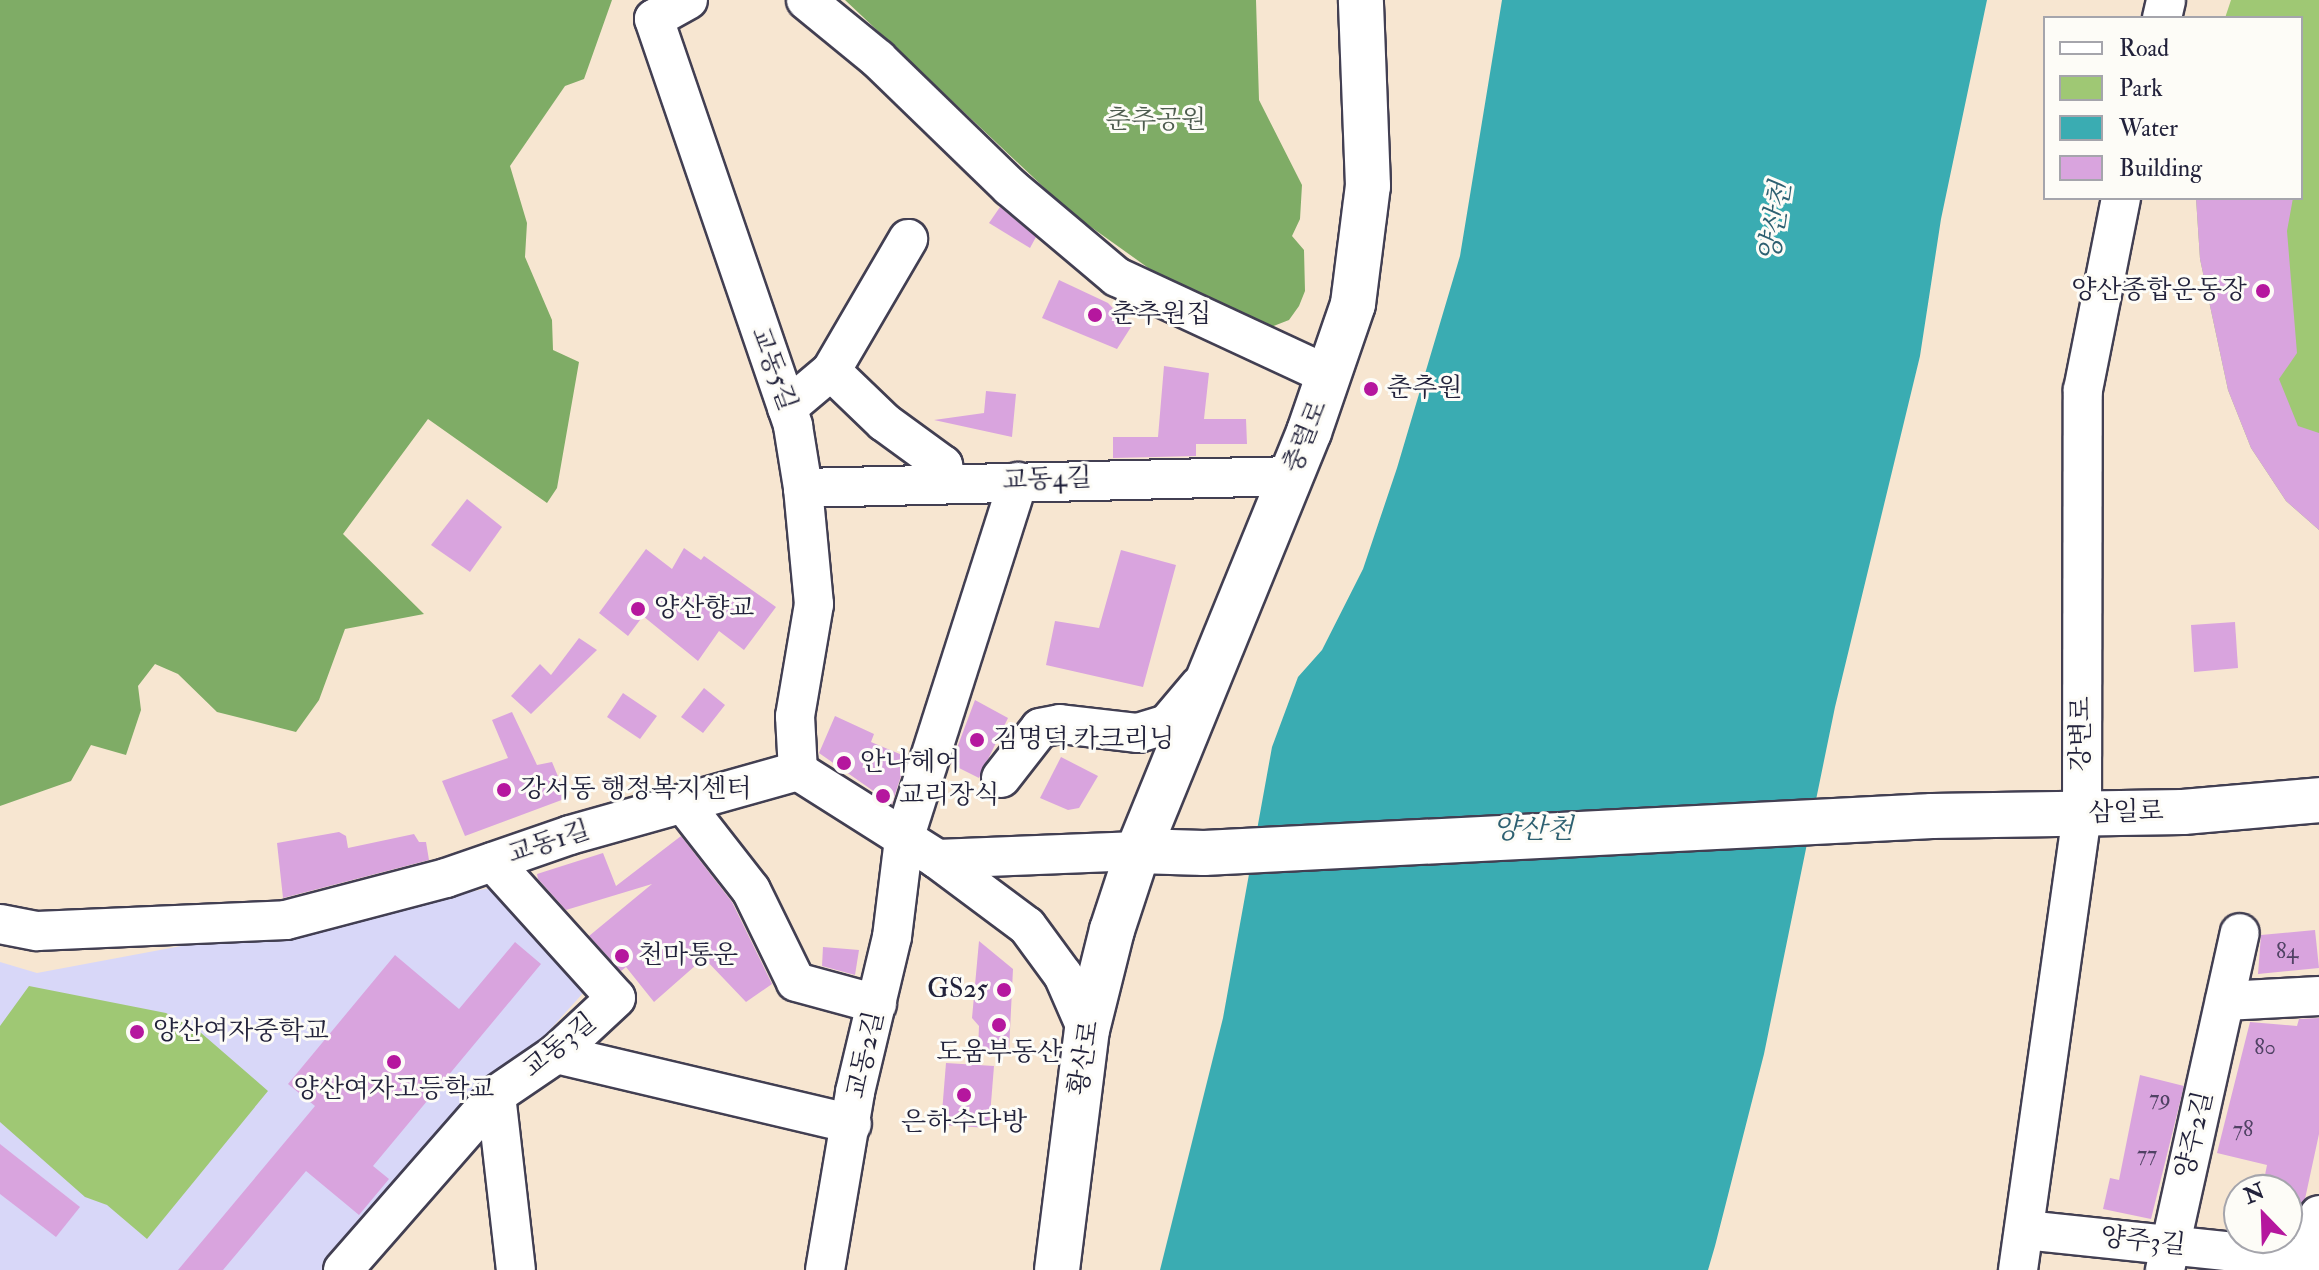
<!DOCTYPE html>
<html>
<head>
<meta charset="utf-8">
<style>
	body { margin:0 }
	#map { position:relative; width:2319px; height:1270px; overflow:hidden; background:#f7e6d1; font-family:"IM FELL Double Pica","Noto Serif KR",serif }
	div>[style] { position:absolute }
	[style*='--x'] { left:calc(var(--x)*1px); top:calc(var(--y)*1px); width:calc(var(--w)*1px); rotate:calc(var(--a)*1deg) }
	.built>* { inset:0; background:#d8d7f8 }
	.green>* { inset:0; background:#9fc874 }
	.forest>* { inset:0; background:#7fac66 }
	.water>* { inset:0; background:#3aacb2 }
	.building>* { inset:0; background:#d9a4de }
	.roads { filter:drop-shadow(2px 0 #423f52) drop-shadow(-2px 0 #423f52) drop-shadow(0 2px #423f52) drop-shadow(0 -2px #423f52) }
	.minor>* { height:38px; margin:-19px; padding:0 19px; transform-origin:19px; border-radius:19px; background:#fff }
	.major>* { height:44px; margin:-22px; padding:0 22px; transform-origin:22px; border-radius:22px; background:#fff }
	.dots>* { width:22px; height:22px; translate:-50% -50%; box-sizing:border-box; border:4px solid #fdfcf7; border-radius:50% }
	span { translate:-50% -50%; white-space:nowrap; text-align:center; line-height:1.15; -webkit-text-stroke:6px #fdfcf7; paint-order:stroke }
	.number-label { font-size:22px; color:#504264 }
	.number-label span { -webkit-text-stroke-width:0 }
	.park-label { font-size:26px; color:#4e5c4f }
	.poi-label { font-size:26px; color:#22223b }
	.right { translate:-100% -50%; text-align:right }
	.left { translate:0 -50%; text-align:left }
	.street-label { font-size:26px; color:#22223b }
	.water-label { font-size:28px; color:#2d6071; font-style:italic }
	.legend { position:absolute; left:2043px; top:16px; width:260px; height:184px; box-sizing:border-box; background:#fdfcf7; border:2px solid #a5a5ac; margin:0; padding:10px 14px; list-style:none; font-size:24px; color:#22223b }
	.legend li { display:flex; align-items:center; gap:16px; height:40px }
	.legend b { width:40px; border:2px solid #a5a5ac }
	.north { position:absolute; left:2223px; top:1174px; width:80px; height:80px; box-sizing:border-box; background:#fdfcf7; border:2px solid #a5a5ac; border-radius:50%; rotate:337deg; font-size:22px; font-weight:700; line-height:32px; text-align:center; color:#22223b }
	.north::after { content:''; display:block; margin:auto; width:28px; height:36px; background:#b5179e; clip-path:polygon(50% 0,100% 100%,50% 72%,0 100%) }
</style>
</head>
<body>
<div id="map">
	<div class="built">
		<i style="clip-path:polygon(506px 885px,584px 992px,333px 1270px,0 1270px,0 962px,37px 973px)"></i>
	</div>
	<div class="green">
		<i style="clip-path:polygon(2231px 0,2319px 0,2319px 530px,2286px 501px,2251px 448px,2228px 390px,2200px 259px,2196px 198px,2301px 198px,2301px 18px,2225px 18px)"></i>
		<i style="clip-path:polygon(29px 986px,166px 1013px,200px 1032px,268px 1091px,147px 1239px,107px 1205px,85px 1197px,0 1122px,0 1026px)"></i>
	</div>
	<div class="forest">
		<i style="clip-path:polygon(0 0,612px 0,584px 79px,565px 86px,510px 166px,527px 223px,525px 257px,552px 320px,553px 350px,579px 362px,557px 488px,547px 503px,428px 419px,343px 534px,424px 614px,345px 629px,319px 700px,296px 732px,217px 712px,178px 674px,155px 664px,138px 686px,141px 710px,126px 755px,91px 745px,71px 781px,0 806px)"></i>
		<i style="clip-path:polygon(845px 0,1256px 0,1259px 100px,1302px 185px,1300px 219px,1292px 236px,1304px 250px,1305px 291px,1299px 306px,1289px 320px,1271px 327px,1188px 294px,1147px 267px,1070px 212px)"></i>
	</div>
	<div class="water">
		<i style="clip-path:polygon(1502px 0,1987px 0,1941px 219px,1920px 356px,1835px 707px,1764px 1054px,1715px 1246px,1708px 1270px,1160px 1270px,1223px 1018px,1272px 747px,1298px 677px,1322px 650px,1363px 569px,1397px 468px,1460px 256px)"></i>
	</div>
	<div class="building">
		<i style="clip-path:polygon(2196px 198px,2293px 198px,2287px 231px,2297px 353px,2279px 379px,2298px 426px,2319px 433px,2319px 530px,2286px 501px,2251px 448px,2228px 390px,2200px 259px)"></i>
		<i style="clip-path:polygon(1000px 207px,1036px 237px,1030px 248px,989px 223px)"></i>
		<i style="clip-path:polygon(1059px 280px,1108px 303px,1131px 327px,1117px 349px,1042px 318px)"></i>
		<i style="clip-path:polygon(1164px 366px,1209px 373px,1204px 419px,1246px 419px,1247px 444px,1196px 444px,1196px 456px,1113px 458px,1113px 437px,1158px 437px)"></i>
		<i style="clip-path:polygon(986px 391px,1016px 394px,1012px 437px,934px 420px,984px 413px)"></i>
		<i style="clip-path:polygon(467px 499px,502px 527px,470px 572px,431px 545px)"></i>
		<i style="clip-path:polygon(684px 548px,701px 560px,704px 556px,776px 607px,744px 650px,719px 631px,698px 661px,643px 616px,628px 636px,599px 613px,646px 549px,672px 569px)"></i>
		<i style="clip-path:polygon(1121px 550px,1176px 565px,1143px 687px,1046px 665px,1055px 621px,1099px 628px)"></i>
		<i style="clip-path:polygon(2235px 622px,2238px 668px,2194px 672px,2191px 625px)"></i>
		<i style="clip-path:polygon(579px 638px,597px 650px,531px 714px,511px 696px,540px 664px,551px 675px)"></i>
		<i style="clip-path:polygon(704px 688px,725px 705px,703px 733px,681px 717px)"></i>
		<i style="clip-path:polygon(623px 693px,657px 716px,640px 739px,607px 717px)"></i>
		<i style="clip-path:polygon(975px 700px,1008px 718px,979px 778px,951px 764px)"></i>
		<i style="clip-path:polygon(512px 712px,537px 765px,552px 762px,567px 798px,465px 836px,442px 781px,508px 758px,492px 720px)"></i>
		<i style="clip-path:polygon(835px 716px,874px 734px,871px 742px,907px 757px,892px 804px,819px 753px)"></i>
		<i style="clip-path:polygon(1061px 757px,1098px 776px,1079px 808px,1068px 810px,1040px 798px)"></i>
		<i style="clip-path:polygon(339px 832px,346px 836px,348px 848px,414px 834px,419px 842px,426px 842px,429px 860px,283px 898px,277px 843px)"></i>
		<i style="clip-path:polygon(681px 836px,732px 902px,772px 984px,746px 1002px,704px 958px,654px 1002px,626px 967px,621px 971px,589px 936px,652px 884px,566px 910px,538px 879px,537px 874px,603px 853px,616px 886px)"></i>
		<i style="clip-path:polygon(2315px 930px,2319px 968px,2258px 974px,2261px 935px)"></i>
		<i style="clip-path:polygon(979px 941px,1013px 969px,1009px 1051px,978px 1050px,979px 1026px,972px 1018px)"></i>
		<i style="clip-path:polygon(515px 942px,541px 964px,373px 1166px,389px 1179px,359px 1215px,306px 1171px,223px 1270px,178px 1270px,315px 1106px,288px 1084px,395px 955px,459px 1009px)"></i>
		<i style="clip-path:polygon(823px 947px,859px 950px,855px 975px,822px 966px)"></i>
		<i style="clip-path:polygon(2319px 1018px,2319px 1134px,2305px 1199px,2292px 1236px,2287px 1236px,2287px 1190px,2262px 1190px,2267px 1165px,2217px 1153px,2250px 1022px,2297px 1026px,2299px 1019px)"></i>
		<i style="clip-path:polygon(946px 1063px,994px 1066px,989px 1128px,941px 1125px)"></i>
		<i style="clip-path:polygon(2140px 1075px,2184px 1086px,2151px 1219px,2103px 1209px,2110px 1178px,2119px 1180px)"></i>
		<i style="clip-path:polygon(0 1144px,80px 1207px,56px 1237px,0 1194px)"></i>
	</div>
	<div class="roads">
		<div class="minor">
			<i style="--x:688;--y:0;--w:39;--a:151"></i>
			<i style="--x:654;--y:19;--w:430;--a:71.1"></i>
			<i style="--x:793;--y:426;--w:63;--a:80.8"></i>
			<i style="--x:803;--y:488;--w:117;--a:84.6"></i>
			<i style="--x:814;--y:604;--w:114;--a:99.6"></i>
			<i style="--x:795;--y:716;--w:55;--a:86.9"></i>
			<i style="--x:806;--y:0;--w:93;--a:39.3"></i>
			<i style="--x:878;--y:59;--w:184;--a:44.1"></i>
			<i style="--x:1010;--y:187;--w:140;--a:40.1"></i>
			<i style="--x:1117;--y:277;--w:235;--a:24.9"></i>
			<i style="--x:2162;--y:18;--w:18;--a:-77"></i>
			<i style="--x:831;--y:371;--w:74;--a:43.9"></i>
			<i style="--x:884;--y:422;--w:73;--a:36.1"></i>
			<i style="--x:943;--y:465;--w:19;--a:78"></i>
			<i style="--x:787;--y:408;--w:57;--a:-40.1"></i>
			<i style="--x:831;--y:371;--w:153;--a:-59.7"></i>
			<i style="--x:803;--y:488;--w:488;--a:-1.4"></i>
			<i style="--x:1001;--y:778;--w:63;--a:-52"></i>
			<i style="--x:1040;--y:728;--w:20;--a:-11"></i>
			<i style="--x:1060;--y:724;--w:79;--a:6.6"></i>
			<i style="--x:1138;--y:733;--w:30;--a:-17"></i>
			<i style="--x:1167;--y:724;--w:51;--a:-49.8"></i>
			<i style="--x:683;--y:803;--w:110;--a:52"></i>
			<i style="--x:751;--y:890;--w:102;--a:63.9"></i>
			<i style="--x:796;--y:982;--w:84;--a:15.2"></i>
			<i style="--x:937;--y:859;--w:201;--a:-2.3"></i>
			<i style="--x:493;--y:862;--w:183;--a:47.9"></i>
			<i style="--x:616;--y:998;--w:82;--a:137"></i>
			<i style="--x:556;--y:1054;--w:73;--a:145.7"></i>
			<i style="--x:496;--y:1095;--w:176;--a:83.5"></i>
			<i style="--x:0;--y:924;--w:38;--a:11"></i>
			<i style="--x:37;--y:931;--w:249;--a:-2.5"></i>
			<i style="--x:286;--y:920;--w:165;--a:-14.7"></i>
			<i style="--x:446;--y:878;--w:131;--a:-19.1"></i>
			<i style="--x:570;--y:835;--w:237;--a:-15.7"></i>
			<i style="--x:798;--y:771;--w:165;--a:32.3"></i>
			<i style="--x:937;--y:859;--w:112;--a:36.7"></i>
			<i style="--x:1027;--y:926;--w:61;--a:53.7"></i>
			<i style="--x:1063;--y:975;--w:60;--a:66.4"></i>
			<i style="--x:2225;--y:1001;--w:94;--a:-3"></i>
			<i style="--x:556;--y:1054;--w:304;--a:13.3"></i>
			<i style="--x:2025;--y:1230;--w:296;--a:6"></i>
			<i style="--x:2309;--y:1260;--w:46;--a:-77.5"></i>
			<i style="--x:343;--y:1270;--w:232;--a:-48.8"></i>
			<i style="--x:825;--y:1270;--w:181;--a:-80.4"></i>
			<i style="--x:855;--y:1092;--w:159;--a:-76.6"></i>
			<i style="--x:892;--y:937;--w:99;--a:-83"></i>
			<i style="--x:904;--y:839;--w:375;--a:-72.3"></i>
			<i style="--x:2018;--y:1270;--w:460;--a:-82"></i>
			<i style="--x:2082;--y:814;--w:424;--a:-89.9"></i>
			<i style="--x:2083;--y:390;--w:196;--a:-78.8"></i>
			<i style="--x:2165;--y:1270;--w:345;--a:-77.5"></i>
		</div>
		<div class="major">
			<i style="--x:1138;--y:851;--w:66;--a:1.7"></i>
			<i style="--x:1204;--y:853;--w:729;--a:-2.91"></i>
			<i style="--x:1932;--y:816;--w:251;--a:-0.9"></i>
			<i style="--x:2183;--y:812;--w:137;--a:-5"></i>
			<i style="--x:1057;--y:1270;--w:242;--a:-82.9"></i>
			<i style="--x:1087;--y:1030;--w:103;--a:-76"></i>
			<i style="--x:1112;--y:930;--w:83;--a:-71.8"></i>
			<i style="--x:1138;--y:851;--w:453;--a:-67.8"></i>
			<i style="--x:1309;--y:432;--w:135;--a:-71"></i>
			<i style="--x:1353;--y:304;--w:119;--a:-82.8"></i>
			<i style="--x:1368;--y:186;--w:186;--a:-92.2"></i>
		</div>
	</div>
	<div class="dots">
		<i style="left:2263px;top:291px;background:#b5179e"></i>
		<i style="left:1095px;top:315px;background:#b5179e"></i>
		<i style="left:1371px;top:389px;background:#b5179e"></i>
		<i style="left:638px;top:609px;background:#b5179e"></i>
		<i style="left:977px;top:740px;background:#b5179e"></i>
		<i style="left:844px;top:763px;background:#b5179e"></i>
		<i style="left:504px;top:790px;background:#b5179e"></i>
		<i style="left:883px;top:796px;background:#b5179e"></i>
		<i style="left:622px;top:956px;background:#b5179e"></i>
		<i style="left:1004px;top:990px;background:#b5179e"></i>
		<i style="left:999px;top:1025px;background:#b5179e"></i>
		<i style="left:137px;top:1032px;background:#b5179e"></i>
		<i style="left:394px;top:1062px;background:#b5179e"></i>
		<i style="left:964px;top:1095px;background:#b5179e"></i>
	</div>
	<div class="number-label">
		<span style="left:2287px;top:952px">84</span>
		<span style="left:2265px;top:1048px">80</span>
		<span style="left:2160px;top:1099px">79</span>
		<span style="left:2243px;top:1130px">78</span>
		<span style="left:2147px;top:1155px">77</span>
	</div>
	<div class="park-label">
		<span style="left:1156px;top:121px">춘추공원</span>
	</div>
	<div class="poi-label">
		<span class="right" style="left:2247px;top:291px">양산종합운동장</span>
		<span class="left" style="left:1111px;top:315px">춘추원집</span>
		<span class="left" style="left:1387px;top:389px">춘추원</span>
		<span class="left" style="left:654px;top:609px">양산향교</span>
		<span class="left" style="left:993px;top:740px">김명덕 카크리닝</span>
		<span class="left" style="left:860px;top:763px">안나헤어</span>
		<span class="left" style="left:520px;top:790px">강서동 행정복지센터</span>
		<span class="left" style="left:899px;top:796px">교리장식</span>
		<span class="left" style="left:638px;top:956px">천마통운</span>
		<span class="right" style="left:988px;top:990px">GS25</span>
		<span class="left" style="left:153px;top:1032px">양산여자중학교</span>
		<span style="left:999px;top:1053px">도움부동산</span>
		<span style="left:394px;top:1090px">양산여자고등학교</span>
		<span style="left:964px;top:1123px">은하수다방</span>
	</div>
	<div class="street-label">
		<span style="left:773px;top:369px;rotate:70deg">교동5길</span>
		<span style="left:1306px;top:437px;rotate:-68deg">충렬로</span>
		<span style="left:1047px;top:480px;rotate:-2deg">교동4길</span>
		<span style="left:2082px;top:734px;rotate:-90deg">강변로</span>
		<span style="left:2126px;top:813px;rotate:-1deg">삼일로</span>
		<span style="left:549px;top:843px;rotate:-18deg">교동1길</span>
		<span style="left:560px;top:1046px;rotate:-39deg">교동3길</span>
		<span style="left:866px;top:1055px;rotate:-77deg">교동2길</span>
		<span style="left:1085px;top:1058px;rotate:-81deg">황산로</span>
		<span style="left:2195px;top:1135px;rotate:-77deg">양주2길</span>
		<span style="left:2143px;top:1242px;rotate:6deg">양주3길</span>
	</div>
	<div class="water-label">
		<span style="left:1776px;top:222px;rotate:-81deg">양산천</span>
		<span style="left:1533px;top:830px">양산천</span>
	</div>
	<ul class="legend">
	<li><b style="height:10px;background:#fff"></b>Road</li>
	<li><b style="height:22px;background:#9fc874"></b>Park</li>
	<li><b style="height:22px;background:#3aacb2"></b>Water</li>
	<li><b style="height:22px;background:#d9a4de"></b>Building</li>
	</ul>
	<div class="north">N</div>
</div>
</body>
</html>
